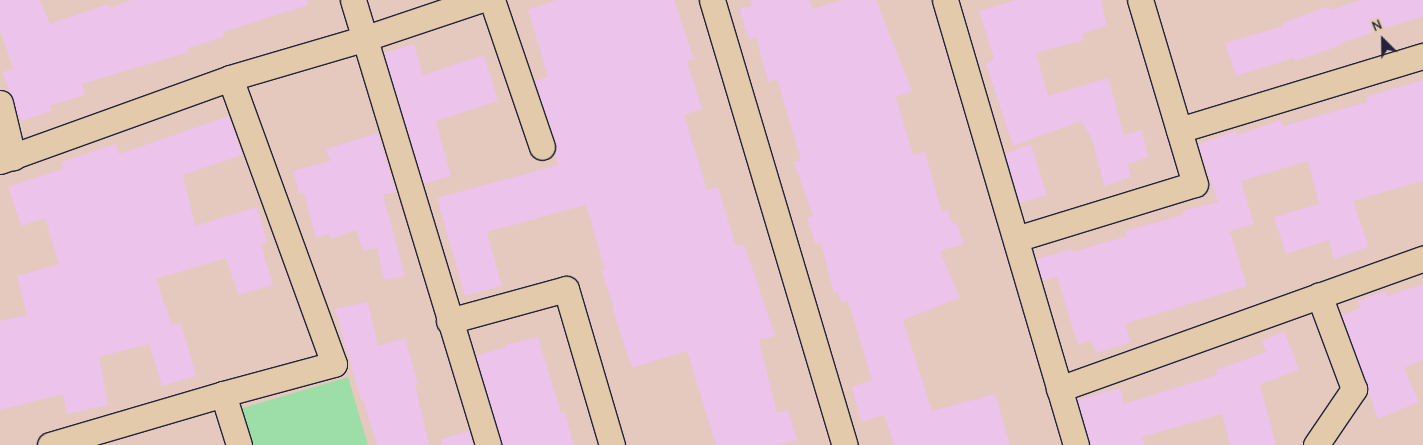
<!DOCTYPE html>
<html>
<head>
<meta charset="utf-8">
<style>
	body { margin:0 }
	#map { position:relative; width:1423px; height:445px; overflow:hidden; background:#e5c8be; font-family:"Comic Neue",sans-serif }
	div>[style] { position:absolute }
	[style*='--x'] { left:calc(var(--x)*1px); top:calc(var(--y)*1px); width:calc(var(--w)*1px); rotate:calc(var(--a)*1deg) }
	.green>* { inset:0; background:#9ddda7 }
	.building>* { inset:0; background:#ebc3eb }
	.roads { filter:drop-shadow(1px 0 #22223b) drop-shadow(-1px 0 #22223b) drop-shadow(0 1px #22223b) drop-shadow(0 -1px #22223b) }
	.minor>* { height:25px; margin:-12.5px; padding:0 12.5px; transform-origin:12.5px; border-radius:12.5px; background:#e3caab }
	span { translate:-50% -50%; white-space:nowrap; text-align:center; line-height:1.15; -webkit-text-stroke:4px #e3caab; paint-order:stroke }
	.north { position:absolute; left:1358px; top:15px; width:50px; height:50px; -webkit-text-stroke:4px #e3caab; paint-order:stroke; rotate:337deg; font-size:14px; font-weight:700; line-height:20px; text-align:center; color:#22223b }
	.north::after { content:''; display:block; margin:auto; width:18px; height:22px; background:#22223b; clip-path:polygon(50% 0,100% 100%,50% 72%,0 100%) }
</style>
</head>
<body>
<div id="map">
	<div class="green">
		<i style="clip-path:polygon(348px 377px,368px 445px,247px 445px,236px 410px)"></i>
	</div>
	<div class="building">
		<i style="clip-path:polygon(0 0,40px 0,50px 24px,108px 4px,109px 8px,131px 0,307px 0,308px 5px,223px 32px,224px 37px,188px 48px,189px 52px,82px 84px,85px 95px,49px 106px,51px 111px,21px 121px,2px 72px,13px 69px,0 30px)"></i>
		<i style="clip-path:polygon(557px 0,674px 0,694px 59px,687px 61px,702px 109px,684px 115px,707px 190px,718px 187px,736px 246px,744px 244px,775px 336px,759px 340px,777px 413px,788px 410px,797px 440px,778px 445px,716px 445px,687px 351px,632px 368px,612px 308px,614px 307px,601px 270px,605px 269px,586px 205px,487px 232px,502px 286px,465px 296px,437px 198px,558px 165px,555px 153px,556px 142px,535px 81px,548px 77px,528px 10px)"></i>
		<i style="clip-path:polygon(750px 0,809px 0,813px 9px,843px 0,876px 0,912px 91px,896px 97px,913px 155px,925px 152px,942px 212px,948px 210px,952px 223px,957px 224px,964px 244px,940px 251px,960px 298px,903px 320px,932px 411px,995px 394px,1010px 445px,894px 445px,884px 415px,861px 422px,852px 387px,872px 380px,848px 301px,842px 303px,838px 292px,834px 294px,821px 243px,815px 244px,807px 218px,813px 216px,794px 162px,801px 160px,777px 79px,768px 82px,756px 37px,749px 40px,739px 9px,752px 6px)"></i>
		<i style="clip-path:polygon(1016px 0,1101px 0,1107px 25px,1082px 34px,1084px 40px,1036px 53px,1048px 96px,1108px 78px,1124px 135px,1142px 130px,1148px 157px,1128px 164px,1131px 177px,1104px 186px,1092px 139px,1081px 121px,1013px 146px,986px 64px,994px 58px,979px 11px)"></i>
		<i style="clip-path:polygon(1361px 0,1423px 0,1423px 16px,1341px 43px,1342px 45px,1295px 61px,1294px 58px,1236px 76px,1225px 43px,1283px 26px,1282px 23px,1329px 6px,1330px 10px)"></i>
		<i style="clip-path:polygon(414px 44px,423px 75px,484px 55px,498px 101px,436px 121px,451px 176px,424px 184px,384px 53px)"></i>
		<i style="clip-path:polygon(1423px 80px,1423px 181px,1353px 201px,1369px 247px,1334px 259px,1329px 240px,1286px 254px,1274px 217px,1319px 204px,1308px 161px,1241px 181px,1254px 224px,1230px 231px,1247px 286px,1125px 324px,1131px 342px,1096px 353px,1091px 340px,1078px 345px,1057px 277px,1043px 281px,1036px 259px,1072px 249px,1073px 252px,1127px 236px,1125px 231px,1183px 215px,1182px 211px,1218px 202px,1198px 144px,1236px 131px,1238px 135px,1281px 120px,1283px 126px,1367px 102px,1366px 97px)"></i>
		<i style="clip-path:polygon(229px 116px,242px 155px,183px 175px,195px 226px,257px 207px,267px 242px,261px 244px,273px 285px,238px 295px,226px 258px,156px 279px,172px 325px,181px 323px,196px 376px,162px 386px,149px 344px,99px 357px,108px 405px,67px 414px,63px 394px,0 410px,0 321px,27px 315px,17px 276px,59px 264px,45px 218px,21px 226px,8px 187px,63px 169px,61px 162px,116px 144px,119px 154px)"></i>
		<i style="clip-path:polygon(378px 133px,396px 192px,383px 195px,405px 276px,384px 280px,377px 248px,363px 251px,356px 230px,331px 239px,329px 234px,316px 238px,304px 193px,299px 194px,293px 171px,330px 161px,326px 149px)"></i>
		<i style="clip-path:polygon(1031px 144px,1047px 195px,1020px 203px,1005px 154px)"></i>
		<i style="clip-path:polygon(1423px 284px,1423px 360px,1404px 368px,1419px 402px,1378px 419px,1342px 315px,1360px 308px,1358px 301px,1385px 291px,1387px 296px)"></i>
		<i style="clip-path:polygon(368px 302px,378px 346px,405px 338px,418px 384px,415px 384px,429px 445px,377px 445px,363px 400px,361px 400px,335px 309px)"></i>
		<i style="clip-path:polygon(1284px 331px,1299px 370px,1260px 384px,1276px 445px,1230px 445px,1222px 414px,1142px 437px,1145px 445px,1090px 445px,1078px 400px,1120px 388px,1124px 404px,1217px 375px,1216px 370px,1266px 352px,1262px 341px)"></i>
		<i style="clip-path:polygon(538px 337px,561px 413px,565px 412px,574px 445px,502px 445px,476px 356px,506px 347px,505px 345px)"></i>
		<i style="clip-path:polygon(469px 431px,473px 445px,442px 445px,441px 439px)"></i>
	</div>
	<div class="roads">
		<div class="minor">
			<i style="--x:353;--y:0;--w:465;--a:73.1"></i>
			<i style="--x:492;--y:0;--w:155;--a:71.2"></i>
			<i style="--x:712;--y:0;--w:464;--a:73.4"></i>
			<i style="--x:945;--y:0;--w:464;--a:73.6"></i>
			<i style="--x:230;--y:78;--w:304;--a:70"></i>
			<i style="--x:334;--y:364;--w:115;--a:164.9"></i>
			<i style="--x:223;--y:394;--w:53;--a:72.6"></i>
			<i style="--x:0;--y:103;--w:56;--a:76.5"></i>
			<i style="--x:1179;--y:130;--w:255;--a:-16.9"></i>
			<i style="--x:0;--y:161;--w:245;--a:-19.8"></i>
			<i style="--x:230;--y:78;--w:142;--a:-16.4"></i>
			<i style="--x:366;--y:38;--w:119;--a:-18.6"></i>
			<i style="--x:1016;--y:239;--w:187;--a:-17.1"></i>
			<i style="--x:1195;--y:184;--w:192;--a:-106.6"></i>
			<i style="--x:449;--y:321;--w:121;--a:-15.3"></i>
			<i style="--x:566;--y:289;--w:163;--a:73.6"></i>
			<i style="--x:1059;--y:389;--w:387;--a:-19.7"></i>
			<i style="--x:50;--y:445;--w:180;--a:-16.4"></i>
			<i style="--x:1316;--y:445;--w:68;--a:-55.8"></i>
			<i style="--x:1354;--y:389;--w:100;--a:-110.4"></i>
		</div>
	</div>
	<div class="north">N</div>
</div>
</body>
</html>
